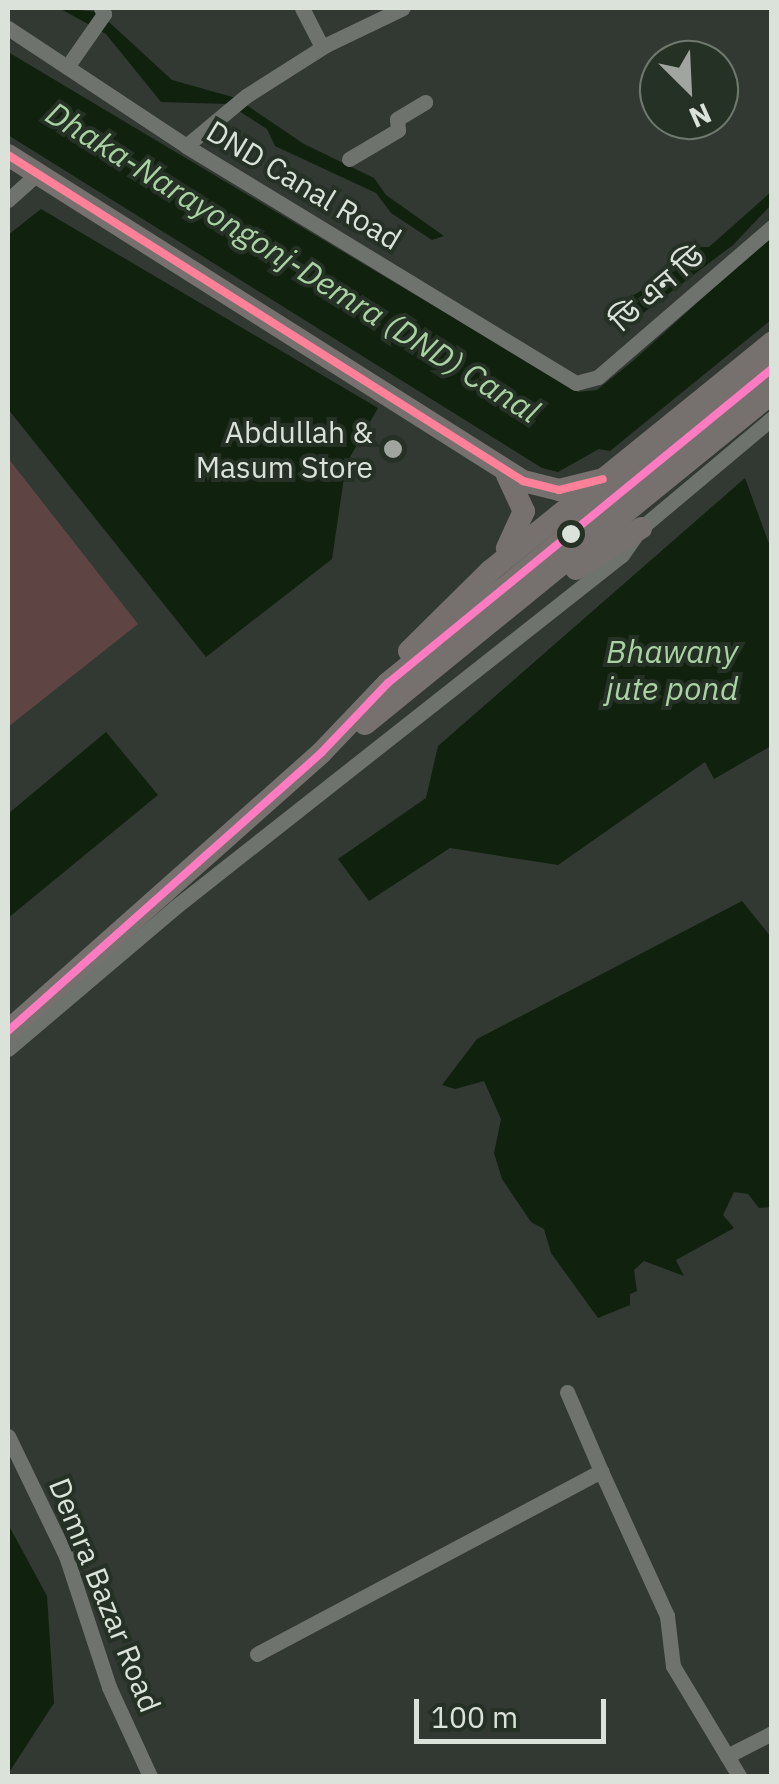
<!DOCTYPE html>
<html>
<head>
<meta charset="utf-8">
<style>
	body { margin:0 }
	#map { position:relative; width:779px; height:1784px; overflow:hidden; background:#323832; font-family:"IBM Plex Sans","Noto Sans Bengali",sans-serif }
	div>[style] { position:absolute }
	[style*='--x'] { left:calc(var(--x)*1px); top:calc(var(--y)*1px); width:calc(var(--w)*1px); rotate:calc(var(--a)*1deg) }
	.green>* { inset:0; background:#5e4544 }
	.water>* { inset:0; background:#10210e }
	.minor>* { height:15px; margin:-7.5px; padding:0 7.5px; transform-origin:7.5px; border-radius:7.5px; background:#6e736e }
	.primary>* { height:22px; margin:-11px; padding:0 11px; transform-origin:11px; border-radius:11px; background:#76716e }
	.bus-1>* { height:8px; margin:-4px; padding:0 4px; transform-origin:4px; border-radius:4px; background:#ff8098 }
	.bus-2>* { height:8px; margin:-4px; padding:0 4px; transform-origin:4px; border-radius:4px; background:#fe7ac1 }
	.dots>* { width:28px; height:28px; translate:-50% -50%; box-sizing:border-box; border:5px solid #263125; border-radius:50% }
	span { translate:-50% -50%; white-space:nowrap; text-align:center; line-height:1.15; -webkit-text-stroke:8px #263125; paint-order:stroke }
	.street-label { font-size:30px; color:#dbe2da }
	.poi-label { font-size:30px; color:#dbe2da }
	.right { translate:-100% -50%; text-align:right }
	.water-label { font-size:32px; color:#aad2a4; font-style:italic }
	.frame { position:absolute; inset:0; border:10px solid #dbe2da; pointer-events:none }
	.north { position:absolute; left:639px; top:40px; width:100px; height:100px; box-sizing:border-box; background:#263125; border:2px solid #6e786d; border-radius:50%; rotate:156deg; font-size:28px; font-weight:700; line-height:40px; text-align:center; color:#dbe2da }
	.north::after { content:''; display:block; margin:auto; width:35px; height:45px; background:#a0a69f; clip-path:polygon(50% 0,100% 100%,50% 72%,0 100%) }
	.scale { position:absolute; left:414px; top:1699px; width:192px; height:45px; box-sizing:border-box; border:5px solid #dbe2da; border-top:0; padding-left:12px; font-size:30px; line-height:35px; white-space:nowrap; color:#dbe2da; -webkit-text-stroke:8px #263125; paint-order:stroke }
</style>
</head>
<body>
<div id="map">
	<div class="green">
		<i style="clip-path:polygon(8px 458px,138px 624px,8px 727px)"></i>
	</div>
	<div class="water">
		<i style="clip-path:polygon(59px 8px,98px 12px,172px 80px,236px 98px,304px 144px,374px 178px,386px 195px,444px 236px,432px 240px,391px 213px,376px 193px,275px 146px,267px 129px,228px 104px,161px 102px,106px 34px)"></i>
		<i style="clip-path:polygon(8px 52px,578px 392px,597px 390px,633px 361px,771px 236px,771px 320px,610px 451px,599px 449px,558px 472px,542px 468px,8px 135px)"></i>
		<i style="clip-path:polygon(771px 192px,771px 205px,733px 245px,630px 323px,617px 305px,676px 270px,700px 247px,709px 247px)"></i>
		<i style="clip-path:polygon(41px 209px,378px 408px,346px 464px,332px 559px,206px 657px,8px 409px,8px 235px)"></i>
		<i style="clip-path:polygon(745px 478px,771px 549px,771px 746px,714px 779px,705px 762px,558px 865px,450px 848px,369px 901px,338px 859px,426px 798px,438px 746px)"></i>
		<i style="clip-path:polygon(106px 732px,158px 795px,8px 918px,8px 814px)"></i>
		<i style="clip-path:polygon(742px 901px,771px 937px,771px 1207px,759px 1208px,748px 1194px,734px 1192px,723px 1215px,734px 1228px,676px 1260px,684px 1276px,644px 1261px,634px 1270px,637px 1291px,630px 1294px,630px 1305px,598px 1318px,551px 1253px,544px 1229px,531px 1222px,502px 1179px,494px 1153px,501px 1119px,484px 1081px,455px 1089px,442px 1085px,477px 1039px)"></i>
		<i style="clip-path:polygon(8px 1524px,47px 1596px,54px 1703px,8px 1774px)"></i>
	</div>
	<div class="minor">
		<i style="--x:302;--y:8;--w:44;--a:62.9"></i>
		<i style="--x:8;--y:28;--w:214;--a:33.5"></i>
		<i style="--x:186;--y:146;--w:456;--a:31.3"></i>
		<i style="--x:576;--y:383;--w:23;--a:-15"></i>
		<i style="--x:598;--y:377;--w:230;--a:-40.8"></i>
		<i style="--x:67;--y:67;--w:65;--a:-55.1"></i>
		<i style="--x:104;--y:14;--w:7;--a:-117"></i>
		<i style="--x:186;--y:146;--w:78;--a:-39.8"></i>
		<i style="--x:246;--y:96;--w:95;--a:-32.5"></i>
		<i style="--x:326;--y:45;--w:85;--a:-25.7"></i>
		<i style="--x:349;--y:159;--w:57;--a:-30.6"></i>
		<i style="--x:398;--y:130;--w:11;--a:-95"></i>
		<i style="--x:397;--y:119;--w:33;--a:-31"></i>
		<i style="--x:8;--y:200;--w:40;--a:-42"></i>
		<i style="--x:8;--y:1049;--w:218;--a:-40.3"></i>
		<i style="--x:174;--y:908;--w:570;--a:-38.24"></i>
		<i style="--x:622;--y:555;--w:33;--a:-55"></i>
		<i style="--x:641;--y:528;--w:171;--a:-40"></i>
		<i style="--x:567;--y:1392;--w:86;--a:66.7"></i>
		<i style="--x:8;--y:1436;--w:133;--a:64.2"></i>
		<i style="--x:66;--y:1556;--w:138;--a:71.8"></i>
		<i style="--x:109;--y:1687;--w:98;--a:65.3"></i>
		<i style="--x:257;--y:1654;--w:390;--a:-28"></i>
		<i style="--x:601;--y:1471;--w:159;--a:65.5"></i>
		<i style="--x:667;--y:1616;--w:50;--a:83.2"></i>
		<i style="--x:673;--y:1666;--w:128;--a:59"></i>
		<i style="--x:727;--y:1756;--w:51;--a:-27.1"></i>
	</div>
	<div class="primary">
		<i style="--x:8;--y:155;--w:610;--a:32.33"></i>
		<i style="--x:523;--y:481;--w:37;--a:14"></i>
		<i style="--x:559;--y:490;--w:45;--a:-14"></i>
		<i style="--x:507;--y:475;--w:40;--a:65"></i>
		<i style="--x:524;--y:511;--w:41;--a:114.7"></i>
		<i style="--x:576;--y:569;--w:77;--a:-32.2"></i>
		<i style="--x:409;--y:651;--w:114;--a:-44.6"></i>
		<i style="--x:490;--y:571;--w:363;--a:-39"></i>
		<i style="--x:365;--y:724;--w:525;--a:-39.12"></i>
		<i style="--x:8;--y:1031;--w:419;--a:-41.6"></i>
		<i style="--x:321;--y:753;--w:97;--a:-46.3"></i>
		<i style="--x:388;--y:683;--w:496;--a:-39.3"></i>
	</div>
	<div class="bus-1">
		<i style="--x:8;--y:155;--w:610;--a:32.33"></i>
		<i style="--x:523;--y:481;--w:37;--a:14"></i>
		<i style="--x:559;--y:490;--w:45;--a:-14"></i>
	</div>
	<div class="bus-2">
		<i style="--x:8;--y:1031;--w:419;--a:-41.6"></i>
		<i style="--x:321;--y:753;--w:97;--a:-46.3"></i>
		<i style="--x:388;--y:683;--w:496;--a:-39.3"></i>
	</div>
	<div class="dots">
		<i style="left:393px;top:449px;background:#a0a69f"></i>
		<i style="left:571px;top:534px;background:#dbe2da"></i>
	</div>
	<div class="street-label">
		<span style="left:304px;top:185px;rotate:31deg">DND Canal Road</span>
		<span style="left:657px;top:288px;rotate:-41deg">ডি এন ডি</span>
		<span style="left:105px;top:1595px;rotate:68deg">Demra Bazar Road</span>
	</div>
	<div class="poi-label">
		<span class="right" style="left:373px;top:449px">Abdullah &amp;<br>Masum Store</span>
	</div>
	<div class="water-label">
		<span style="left:293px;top:262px;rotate:32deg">Dhaka-Narayongonj-Demra (DND) Canal</span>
		<span style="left:672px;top:670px">Bhawany<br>jute pond</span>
	</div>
	<div class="frame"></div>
	<div class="north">N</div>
	<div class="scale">100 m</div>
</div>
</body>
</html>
